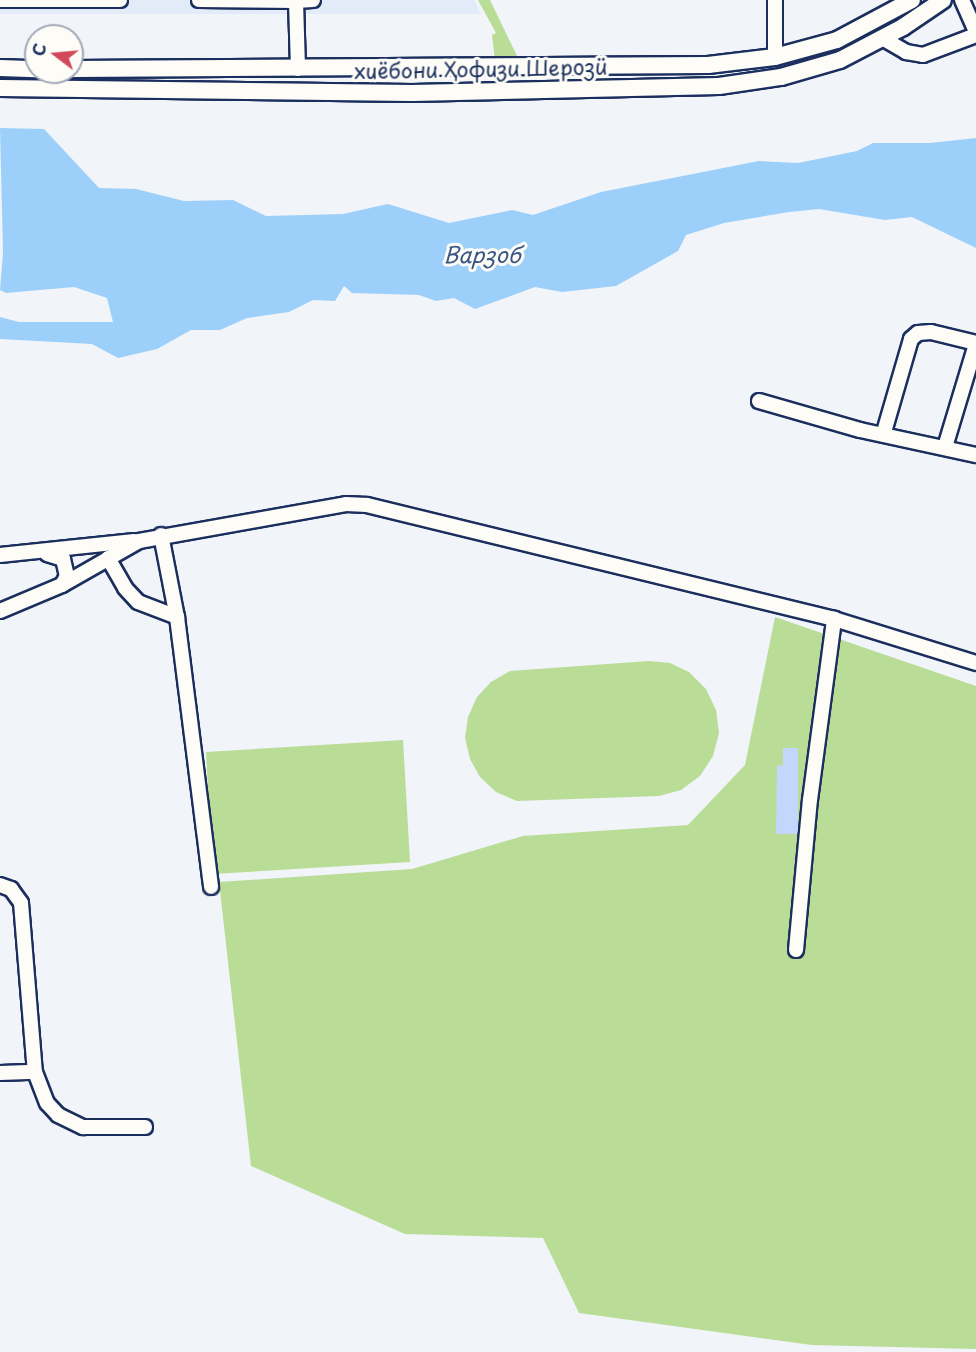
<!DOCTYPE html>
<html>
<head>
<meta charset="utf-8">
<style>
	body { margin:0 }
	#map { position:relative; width:976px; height:1352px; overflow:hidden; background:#f1f4f8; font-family:"Playpen Sans",sans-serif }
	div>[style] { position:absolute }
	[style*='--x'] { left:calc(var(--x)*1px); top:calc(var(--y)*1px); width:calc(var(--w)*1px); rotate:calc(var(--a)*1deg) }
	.built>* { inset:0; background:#e3ebf9 }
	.green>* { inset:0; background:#b9dd97 }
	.water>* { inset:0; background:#9cd0fa }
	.building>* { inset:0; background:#c3d6fc }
	.roads { filter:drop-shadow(2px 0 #1b2f5e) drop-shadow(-2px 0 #1b2f5e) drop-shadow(0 2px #1b2f5e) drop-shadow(0 -2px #1b2f5e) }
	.minor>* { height:14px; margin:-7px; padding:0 7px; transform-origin:7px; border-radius:7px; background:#fdfcf7 }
	.major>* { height:16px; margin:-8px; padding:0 8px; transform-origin:8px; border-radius:8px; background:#fdfcf7 }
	span { translate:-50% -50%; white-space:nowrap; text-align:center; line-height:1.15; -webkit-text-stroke:6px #fdfcf7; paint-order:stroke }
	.street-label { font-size:21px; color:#1b2f5e }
	.water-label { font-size:22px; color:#3b5785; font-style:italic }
	.north { position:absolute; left:24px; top:24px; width:60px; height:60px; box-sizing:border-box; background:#fdfcf7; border:2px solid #a3aaba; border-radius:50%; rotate:286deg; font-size:16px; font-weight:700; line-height:24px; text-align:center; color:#1b2f5e }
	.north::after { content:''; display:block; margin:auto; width:21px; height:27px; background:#d1495b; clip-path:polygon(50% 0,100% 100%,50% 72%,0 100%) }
</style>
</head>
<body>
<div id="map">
	<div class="built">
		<i style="clip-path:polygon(0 0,474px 0,481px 14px,0 14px)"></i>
	</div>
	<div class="green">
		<i style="clip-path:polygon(478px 0,490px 0,519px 60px,495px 60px,492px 35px,496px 33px)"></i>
		<i style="clip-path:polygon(775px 617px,976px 686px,976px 1349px,812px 1345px,579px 1313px,543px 1238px,405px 1234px,251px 1166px,219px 882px,412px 869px,523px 836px,688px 825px,745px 765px)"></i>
		<i style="clip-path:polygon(649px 661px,670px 663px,689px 672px,706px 689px,716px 710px,719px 733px,713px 756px,700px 776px,681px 790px,659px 796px,517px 801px,496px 792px,480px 777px,470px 759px,465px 738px,468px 717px,477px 697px,491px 682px,510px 671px)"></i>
		<i style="clip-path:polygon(403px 740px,410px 862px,213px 874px,206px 752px)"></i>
	</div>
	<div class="water">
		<i style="clip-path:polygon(0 128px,44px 129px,99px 188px,136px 189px,184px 201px,233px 200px,266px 216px,343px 214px,388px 204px,449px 223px,512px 210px,533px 215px,601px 192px,759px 161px,798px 163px,857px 151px,873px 143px,930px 143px,976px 138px,976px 248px,912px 217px,885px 220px,819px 209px,789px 212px,724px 223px,686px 235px,678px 251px,616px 286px,562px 292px,535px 287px,475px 309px,454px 298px,436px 301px,419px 295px,352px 293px,344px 286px,335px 301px,313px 300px,289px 312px,247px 318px,220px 330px,191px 330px,157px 349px,118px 358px,92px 344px,0 339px,0 317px,19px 322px,113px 322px,107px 298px,74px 287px,6px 293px,0 290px,3px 253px)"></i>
	</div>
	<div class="building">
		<i style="clip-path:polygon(783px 748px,798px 748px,798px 834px,776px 834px,777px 766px,783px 765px)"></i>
	</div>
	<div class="roads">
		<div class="minor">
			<i style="--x:0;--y:0;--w:120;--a:0"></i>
			<i style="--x:199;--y:0;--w:97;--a:0.6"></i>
			<i style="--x:296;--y:1;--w:68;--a:88.3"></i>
			<i style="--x:962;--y:0;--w:34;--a:66"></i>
			<i style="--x:296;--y:1;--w:17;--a:-3"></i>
			<i style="--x:882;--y:38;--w:28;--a:30"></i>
			<i style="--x:906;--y:52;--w:17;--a:10"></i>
			<i style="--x:923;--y:55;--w:57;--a:-20.7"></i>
			<i style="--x:775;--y:57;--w:57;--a:-90"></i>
			<i style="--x:759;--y:401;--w:105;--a:16"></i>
			<i style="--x:860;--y:430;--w:119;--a:12.2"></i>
			<i style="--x:884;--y:432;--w:97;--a:-73.8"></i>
			<i style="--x:911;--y:339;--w:9;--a:-41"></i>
			<i style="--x:918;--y:333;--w:13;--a:-4"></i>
			<i style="--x:931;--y:332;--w:46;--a:13.7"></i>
			<i style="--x:945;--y:447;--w:108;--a:-73.2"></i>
			<i style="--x:161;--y:535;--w:84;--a:79"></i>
			<i style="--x:47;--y:554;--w:17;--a:17"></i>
			<i style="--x:63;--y:559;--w:17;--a:77"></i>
			<i style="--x:67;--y:576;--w:10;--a:119"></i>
			<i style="--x:0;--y:555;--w:135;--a:-6"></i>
			<i style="--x:108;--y:558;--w:34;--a:60"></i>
			<i style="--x:125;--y:588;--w:19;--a:47"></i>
			<i style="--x:138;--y:602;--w:42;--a:21"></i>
			<i style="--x:177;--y:617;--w:272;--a:82.8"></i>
			<i style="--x:0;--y:611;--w:67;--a:-22.8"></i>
			<i style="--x:62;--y:585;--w:89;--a:-29.7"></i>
			<i style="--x:139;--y:541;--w:210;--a:-10.1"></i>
			<i style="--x:346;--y:504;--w:21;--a:3"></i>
			<i style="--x:367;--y:505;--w:481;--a:13.7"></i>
			<i style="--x:834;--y:619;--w:149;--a:17.2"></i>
			<i style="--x:0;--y:885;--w:12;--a:20"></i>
			<i style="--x:11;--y:889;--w:17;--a:54"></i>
			<i style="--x:21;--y:903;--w:170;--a:85.3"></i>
			<i style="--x:35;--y:1072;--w:33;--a:69"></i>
			<i style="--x:47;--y:1103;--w:16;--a:47"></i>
			<i style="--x:58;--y:1115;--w:28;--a:26"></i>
			<i style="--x:83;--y:1127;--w:62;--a:0"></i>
			<i style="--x:796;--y:950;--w:151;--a:-84.7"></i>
			<i style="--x:810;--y:800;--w:183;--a:-82.4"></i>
			<i style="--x:0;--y:1073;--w:35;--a:-2"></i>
		</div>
		<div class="major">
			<i style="--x:0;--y:68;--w:36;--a:2"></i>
			<i style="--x:72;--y:69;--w:636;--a:-0.36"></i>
			<i style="--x:708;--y:65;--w:67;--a:-6.8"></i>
			<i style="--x:775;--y:57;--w:64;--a:-15.3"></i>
			<i style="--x:837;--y:40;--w:85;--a:-28.1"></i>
			<i style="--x:0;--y:88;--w:412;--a:0.7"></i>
			<i style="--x:412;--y:93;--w:307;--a:-1.3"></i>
			<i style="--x:719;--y:86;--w:63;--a:-8.3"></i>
			<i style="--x:781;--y:77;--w:61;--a:-16.1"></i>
			<i style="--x:840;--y:60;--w:71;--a:-27.6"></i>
			<i style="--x:903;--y:27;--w:48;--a:-34"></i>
		</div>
	</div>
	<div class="street-label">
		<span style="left:481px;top:68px;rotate:-1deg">хиёбони Ҳофизи Шерозӣ</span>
	</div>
	<div class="water-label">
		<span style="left:482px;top:254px">Варзоб</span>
	</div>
	<div class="north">С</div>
</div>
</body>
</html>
